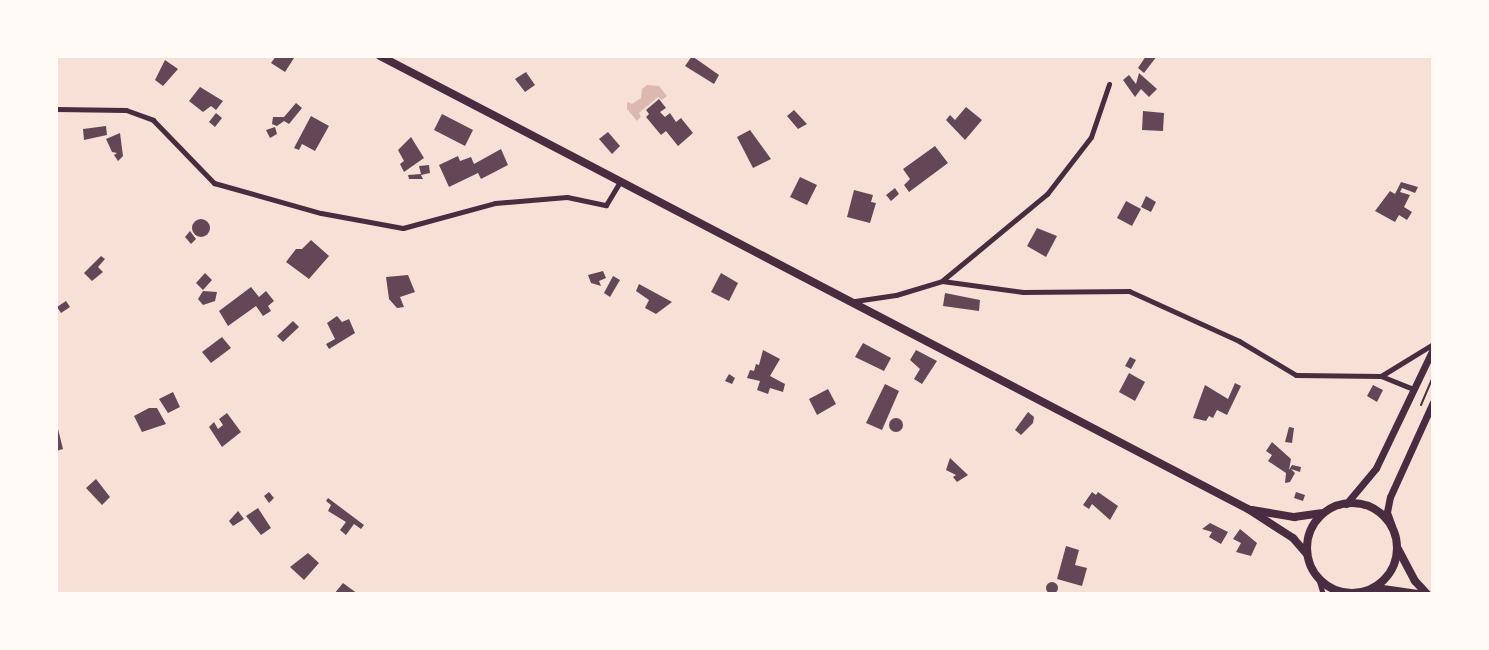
<!DOCTYPE html>
<html>
<head>
<meta charset="utf-8">
<style>
	body { margin:0 }
	#map { position:relative; width:1489px; height:650px; overflow:hidden; background:#f7e1d7; font-family:Mulish,sans-serif }
	div>[style] { position:absolute }
	[style*='--x'] { left:calc(var(--x)*1px); top:calc(var(--y)*1px); width:calc(var(--w)*1px); rotate:calc(var(--a)*1deg) }
	.water>* { inset:0; background:#dcb8b0 }
	.building>* { inset:0; background:#644757 }
	.round { border-radius:50% }
	.path>* { height:2px; margin:-1px; padding:0 1px; transform-origin:1px; border-radius:1px; background:#4a2c40 }
	.minor>* { height:5px; margin:-2.5px; padding:0 2.5px; transform-origin:2.5px; border-radius:2.5px; background:#4a2c40 }
	.secondary>* { height:7px; margin:-3.5px; padding:0 3.5px; transform-origin:3.5px; border-radius:3.5px; background:#4a2c40 }
	.primary>* { height:8px; margin:-4px; padding:0 4px; transform-origin:4px; border-radius:4px; background:#4a2c40 }
	.primary>.ring { margin:-4px; padding:0; box-sizing:content-box; background:none; border:8px solid #4a2c40; border-radius:50% }
	span { translate:-50% -50%; white-space:nowrap; text-align:center; line-height:1.15; -webkit-text-stroke:6px #fffaf5; paint-order:stroke }
	.frame { position:absolute; inset:0; border:58px solid #fffaf5; pointer-events:none }
</style>
</head>
<body>
<div id="map">
	<div class="water">
		<i style="clip-path:polygon(647px 85px,659px 86px,667px 96px,662px 100px,658px 97px,639px 113px,641px 117px,637px 121px,627px 109px,627px 102px,632px 104px,641px 98px,642px 89px)"></i>
	</div>
	<div class="building">
		<i style="clip-path:polygon(276px 56px,294px 58px,285px 72px,271px 63px)"></i>
		<i style="clip-path:polygon(692px 56px,719px 75px,714px 84px,685px 66px)"></i>
		<i style="clip-path:polygon(1146px 56px,1157px 56px,1144px 73px,1138px 68px)"></i>
		<i style="clip-path:polygon(165px 60px,178px 69px,163px 86px,155px 80px)"></i>
		<i style="clip-path:polygon(526px 72px,535px 85px,525px 92px,515px 79px)"></i>
		<i style="clip-path:polygon(1139px 73px,1157px 89px,1149px 97px,1141px 89px,1135px 97px,1123px 80px,1129px 75px,1136px 84px)"></i>
		<i style="clip-path:polygon(200px 87px,223px 101px,216px 110px,211px 106px,203px 112px,189px 101px)"></i>
		<i style="clip-path:polygon(659px 99px,666px 108px,660px 112px,665px 117px,670px 113px,676px 122px,681px 118px,693px 133px,678px 146px,666px 131px,661px 135px,646px 117px,649px 114px,646px 110px)"></i>
		<i style="clip-path:polygon(296px 103px,302px 108px,289px 124px,284px 121px,277px 126px,272px 124px,273px 117px,284px 117px)"></i>
		<i style="clip-path:polygon(966px 107px,982px 120px,965px 140px,946px 120px,950px 115px,955px 120px)"></i>
		<i style="clip-path:polygon(794px 110px,807px 124px,798px 129px,787px 116px)"></i>
		<i style="clip-path:polygon(1143px 111px,1164px 113px,1163px 131px,1142px 130px)"></i>
		<i style="clip-path:polygon(216px 113px,222px 118px,215px 127px,209px 122px)"></i>
		<i style="clip-path:polygon(442px 114px,473px 130px,465px 146px,434px 130px)"></i>
		<i style="clip-path:polygon(311px 116px,329px 126px,315px 151px,302px 144px,299px 150px,294px 148px)"></i>
		<i style="clip-path:polygon(106px 126px,107px 135px,84px 140px,83px 129px)"></i>
		<i style="clip-path:polygon(275px 127px,277px 134px,270px 138px,266px 130px)"></i>
		<i style="clip-path:polygon(750px 130px,771px 159px,753px 168px,737px 137px)"></i>
		<i style="clip-path:polygon(608px 132px,620px 146px,612px 154px,599px 139px)"></i>
		<i style="clip-path:polygon(120px 133px,123px 156px,118px 161px,114px 155px,117px 153px,112px 152px,106px 139px)"></i>
		<i style="clip-path:polygon(411px 137px,424px 158px,404px 172px,400px 164px,404px 161px,398px 150px)"></i>
		<i style="clip-path:polygon(935px 146px,948px 163px,909px 192px,904px 185px,910px 179px,903px 169px)"></i>
		<i style="clip-path:polygon(501px 149px,508px 165px,481px 179px,478px 173px,449px 187px,439px 165px,458px 156px,460px 161px,471px 157px,474px 164px)"></i>
		<i style="clip-path:polygon(429px 165px,430px 173px,421px 175px,423px 179px,409px 179px,408px 175px,421px 174px,419px 166px)"></i>
		<i style="clip-path:polygon(800px 177px,817px 185px,807px 205px,790px 197px)"></i>
		<i style="clip-path:polygon(1401px 182px,1418px 187px,1415px 193px,1402px 188px,1400px 192px,1410px 195px,1404px 207px,1412px 212px,1407px 220px,1399px 215px,1395px 222px,1375px 211px,1390px 191px,1395px 194px)"></i>
		<i style="clip-path:polygon(895px 188px,899px 194px,891px 201px,886px 195px)"></i>
		<i style="clip-path:polygon(854px 190px,873px 195px,871px 202px,876px 203px,870px 223px,847px 217px)"></i>
		<i style="clip-path:polygon(1146px 196px,1156px 202px,1151px 212px,1141px 207px)"></i>
		<i style="clip-path:polygon(1126px 201px,1141px 209px,1132px 226px,1117px 218px)"></i>
		<i class="round" style="left:192px;top:219px;width:18px;height:18px"></i>
		<i style="clip-path:polygon(1037px 228px,1057px 236px,1046px 257px,1027px 246px)"></i>
		<i style="clip-path:polygon(190px 231px,196px 239px,191px 244px,185px 237px)"></i>
		<i style="clip-path:polygon(311px 240px,329px 256px,309px 279px,286px 262px,296px 249px,302px 249px)"></i>
		<i style="clip-path:polygon(101px 256px,105px 259px,98px 267px,103px 272px,92px 281px,84px 273px)"></i>
		<i style="clip-path:polygon(603px 271px,606px 278px,599px 281px,601px 286px,591px 283px,588px 275px)"></i>
		<i style="clip-path:polygon(205px 273px,212px 280px,203px 290px,196px 283px)"></i>
		<i style="clip-path:polygon(721px 273px,738px 283px,729px 301px,711px 292px)"></i>
		<i style="clip-path:polygon(408px 275px,415px 292px,400px 297px,404px 307px,397px 308px,389px 299px,386px 277px)"></i>
		<i style="clip-path:polygon(613px 276px,620px 280px,610px 297px,604px 293px)"></i>
		<i style="clip-path:polygon(639px 284px,672px 302px,656px 314px,645px 308px,649px 300px,636px 291px)"></i>
		<i style="clip-path:polygon(251px 287px,259px 297px,266px 291px,274px 301px,268px 306px,271px 311px,263px 316px,256px 306px,228px 326px,219px 311px)"></i>
		<i style="clip-path:polygon(203px 291px,217px 292px,215px 301px,203px 305px,198px 299px)"></i>
		<i style="clip-path:polygon(945px 293px,980px 300px,979px 311px,943px 306px)"></i>
		<i style="clip-path:polygon(66px 301px,70px 307px,61px 313px,57px 307px)"></i>
		<i style="clip-path:polygon(337px 316px,342px 322px,349px 319px,355px 333px,329px 349px,326px 344px,335px 339px,327px 323px)"></i>
		<i style="clip-path:polygon(293px 321px,299px 327px,283px 342px,277px 336px)"></i>
		<i style="clip-path:polygon(222px 337px,231px 348px,211px 363px,202px 352px)"></i>
		<i style="clip-path:polygon(863px 343px,891px 358px,884px 371px,855px 357px)"></i>
		<i style="clip-path:polygon(763px 350px,780px 359px,770px 376px,785px 384px,783px 392px,770px 388px,768px 394px,757px 390px,760px 381px,747px 378px,750px 370px,754px 371px,756px 364px,759px 365px)"></i>
		<i style="clip-path:polygon(916px 350px,937px 361px,922px 384px,914px 379px,920px 369px,910px 360px)"></i>
		<i style="clip-path:polygon(1130px 357px,1136px 360px,1131px 369px,1125px 366px)"></i>
		<i style="clip-path:polygon(1129px 373px,1145px 382px,1135px 401px,1119px 392px)"></i>
		<i style="clip-path:polygon(729px 374px,735px 378px,732px 384px,725px 381px)"></i>
		<i style="clip-path:polygon(1235px 383px,1241px 386px,1227px 415px,1217px 410px,1213px 418px,1209px 416px,1206px 421px,1193px 418px,1205px 385px,1228px 399px)"></i>
		<i style="clip-path:polygon(885px 384px,899px 391px,882px 430px,866px 423px)"></i>
		<i style="clip-path:polygon(1373px 385px,1383px 390px,1377px 402px,1367px 396px)"></i>
		<i style="clip-path:polygon(828px 389px,836px 404px,817px 415px,809px 399px)"></i>
		<i style="clip-path:polygon(173px 392px,180px 407px,168px 413px,159px 399px)"></i>
		<i style="clip-path:polygon(149px 408px,157px 408px,166px 424px,142px 432px,134px 416px)"></i>
		<i style="clip-path:polygon(1028px 412px,1034px 417px,1033px 423px,1021px 435px,1015px 430px)"></i>
		<i style="clip-path:polygon(227px 413px,241px 432px,222px 447px,209px 427px,214px 422px,218px 429px,223px 425px,219px 419px)"></i>
		<i class="round" style="left:889px;top:418px;width:14px;height:14px"></i>
		<i style="clip-path:polygon(57px 425px,63px 449px,56px 451px,56px 426px)"></i>
		<i style="clip-path:polygon(1289px 427px,1294px 428px,1292px 443px,1285px 442px)"></i>
		<i style="clip-path:polygon(1272px 442px,1291px 459px,1289px 470px,1292px 465px,1301px 467px,1300px 472px,1291px 469px,1295px 473px,1290px 482px,1285px 483px,1286px 473px,1268px 461px,1272px 455px,1266px 451px)"></i>
		<i style="clip-path:polygon(950px 458px,968px 475px,957px 482px,953px 477px,956px 475px,946px 470px)"></i>
		<i style="clip-path:polygon(96px 479px,110px 497px,102px 505px,86px 488px)"></i>
		<i style="clip-path:polygon(269px 492px,274px 498px,269px 503px,264px 496px)"></i>
		<i style="clip-path:polygon(1092px 492px,1096px 495px,1098px 492px,1118px 506px,1110px 520px,1092px 504px,1089px 509px,1083px 505px)"></i>
		<i style="clip-path:polygon(1296px 492px,1305px 495px,1303px 501px,1294px 498px)"></i>
		<i style="clip-path:polygon(328px 498px,364px 525px,361px 529px,354px 524px,346px 535px,340px 530px,346px 522px,328px 511px,331px 505px,326px 501px)"></i>
		<i style="clip-path:polygon(258px 508px,271px 528px,261px 535px,246px 516px)"></i>
		<i style="clip-path:polygon(238px 511px,244px 519px,233px 526px,229px 521px)"></i>
		<i style="clip-path:polygon(1210px 523px,1228px 532px,1221px 544px,1209px 537px,1212px 532px,1202px 529px)"></i>
		<i style="clip-path:polygon(1240px 529px,1257px 543px,1251px 556px,1236px 552px,1241px 543px,1233px 539px)"></i>
		<i style="clip-path:polygon(1066px 546px,1079px 550px,1075px 565px,1087px 568px,1082px 586px,1057px 579px)"></i>
		<i style="clip-path:polygon(308px 553px,319px 563px,304px 580px,290px 567px)"></i>
		<i class="round" style="left:1046px;top:582px;width:12px;height:12px"></i>
		<i style="clip-path:polygon(343px 583px,358px 594px,334px 594px)"></i>
	</div>
	<div class="path">
		<i style="--x:1421;--y:405;--w:30;--a:-67"></i>
	</div>
	<div class="minor">
		<i style="--x:56;--y:109;--w:70;--a:0.8"></i>
		<i style="--x:126;--y:110;--w:29;--a:20"></i>
		<i style="--x:153;--y:120;--w:88;--a:45.9"></i>
		<i style="--x:214;--y:183;--w:111;--a:15.7"></i>
		<i style="--x:321;--y:213;--w:83;--a:10.4"></i>
		<i style="--x:403;--y:228;--w:95;--a:-15.2"></i>
		<i style="--x:495;--y:203;--w:72;--a:-4.8"></i>
		<i style="--x:567;--y:197;--w:40;--a:12"></i>
		<i style="--x:606;--y:205;--w:27;--a:-59"></i>
		<i style="--x:943;--y:280;--w:135;--a:-39.6"></i>
		<i style="--x:1047;--y:194;--w:72;--a:-52.3"></i>
		<i style="--x:1091;--y:137;--w:56;--a:-71.2"></i>
		<i style="--x:855;--y:301;--w:41;--a:-8.3"></i>
		<i style="--x:896;--y:295;--w:48;--a:-16.9"></i>
		<i style="--x:942;--y:281;--w:82;--a:7.7"></i>
		<i style="--x:1023;--y:292;--w:106;--a:-0.5"></i>
		<i style="--x:1129;--y:291;--w:121;--a:24.4"></i>
		<i style="--x:1239;--y:341;--w:66;--a:30.8"></i>
		<i style="--x:1296;--y:375;--w:85;--a:0.7"></i>
		<i style="--x:1381;--y:376;--w:35;--a:22"></i>
		<i style="--x:1381;--y:376;--w:61;--a:-31.6"></i>
		<i style="--x:1318;--y:578;--w:17;--a:73"></i>
	</div>
	<div class="secondary">
		<i style="--x:1346;--y:504;--w:47;--a:-50.2"></i>
		<i style="--x:1376;--y:468;--w:132;--a:-64.4"></i>
		<i style="--x:1392;--y:526;--w:15;--a:-110"></i>
		<i style="--x:1387;--y:512;--w:15;--a:-79"></i>
		<i style="--x:1390;--y:497;--w:104;--a:-65.6"></i>
	</div>
	<div class="primary">
		<i style="--x:380;--y:56;--w:979;--a:27.56"></i>
		<i style="--x:1248;--y:509;--w:54;--a:32.8"></i>
		<i style="--x:1293;--y:538;--w:21;--a:49"></i>
		<i class="ring" style="left:1307px;top:503px;width:82px;height:82px"></i>
		<i style="--x:1252;--y:510;--w:43;--a:9.5"></i>
		<i style="--x:1294;--y:517;--w:27;--a:-8"></i>
		<i style="--x:1398;--y:549;--w:36;--a:62"></i>
		<i style="--x:1415;--y:581;--w:18;--a:47"></i>
		<i style="--x:1376;--y:588;--w:42;--a:8.1"></i>
	</div>
	<div class="frame"></div>
</div>
</body>
</html>
